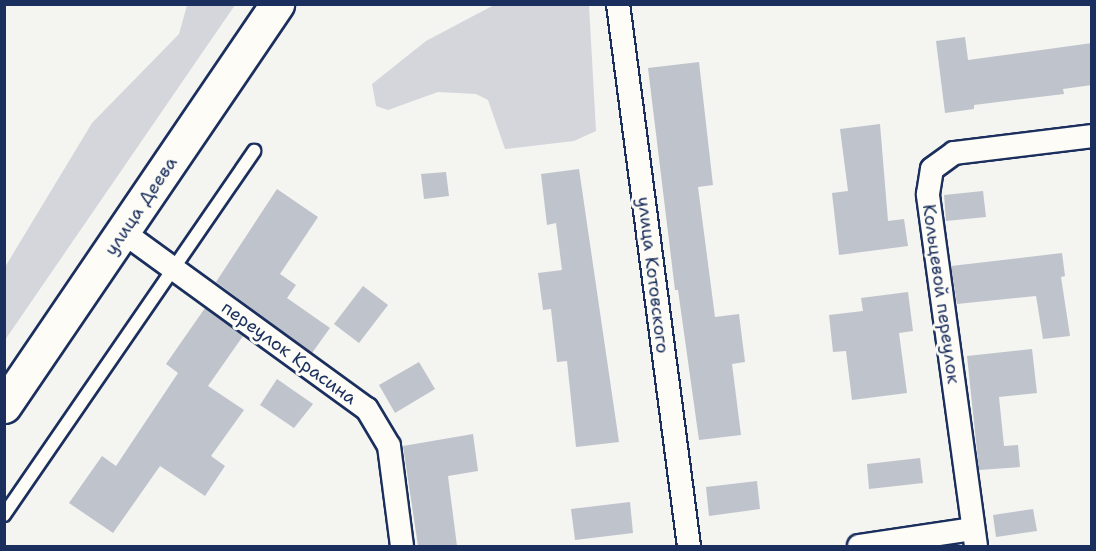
<!DOCTYPE html>
<html>
<head>
<meta charset="utf-8">
<style>
	body { margin:0 }
	#map { position:relative; width:1096px; height:551px; overflow:hidden; background:#f4f4f1; font-family:"Shantell Sans",sans-serif }
	div>[style] { position:absolute }
	[style*='--x'] { left:calc(var(--x)*1px); top:calc(var(--y)*1px); width:calc(var(--w)*1px); rotate:calc(var(--a)*1deg) }
	.green>* { inset:0; background:#d4d6db }
	.building>* { inset:0; background:#bfc3cc }
	.roads { filter:drop-shadow(2px 0 #1b2f5e) drop-shadow(-2px 0 #1b2f5e) drop-shadow(0 2px #1b2f5e) drop-shadow(0 -2px #1b2f5e) }
	.service>* { height:12px; margin:-6px; padding:0 6px; transform-origin:6px; border-radius:6px; background:#fdfcf7 }
	.minor>* { height:22px; margin:-11px; padding:0 11px; transform-origin:11px; border-radius:11px; background:#fdfcf7 }
	.secondary>* { height:33px; margin:-16.5px; padding:0 16.5px; transform-origin:16.5px; border-radius:16.5px; background:#fdfcf7 }
	span { translate:-50% -50%; white-space:nowrap; text-align:center; line-height:1.15; -webkit-text-stroke:6px #fdfcf7; paint-order:stroke }
	.street-label { font-size:18px; color:#1b2f5e }
	.frame { position:absolute; inset:0; border:6px solid #1b2f5e; pointer-events:none }
</style>
</head>
<body>
<div id="map">
	<div class="green">
		<i style="clip-path:polygon(187px 5px,235px 5px,5px 340px,5px 267px,92px 123px,179px 34px)"></i>
		<i style="clip-path:polygon(494px 5px,589px 5px,596px 131px,574px 141px,505px 149px,488px 100px,476px 94px,438px 92px,388px 110px,376px 106px,372px 84px,426px 41px)"></i>
	</div>
	<div class="building">
		<i style="clip-path:polygon(965px 37px,968px 60px,1092px 43px,1092px 85px,1063px 89px,1064px 94px,974px 105px,974px 109px,945px 113px,936px 41px)"></i>
		<i style="clip-path:polygon(699px 62px,713px 185px,698px 187px,715px 317px,739px 314px,745px 362px,732px 364px,741px 435px,699px 440px,678px 290px,675px 290px,648px 68px)"></i>
		<i style="clip-path:polygon(880px 124px,888px 221px,904px 219px,908px 246px,839px 255px,832px 193px,848px 191px,840px 129px)"></i>
		<i style="clip-path:polygon(579px 169px,619px 442px,576px 447px,567px 361px,557px 362px,551px 309px,543px 310px,538px 273px,562px 270px,556px 223px,547px 225px,541px 174px)"></i>
		<i style="clip-path:polygon(446px 172px,449px 196px,424px 199px,421px 174px)"></i>
		<i style="clip-path:polygon(277px 189px,318px 217px,280px 274px,296px 285px,287px 298px,330px 328px,312px 353px,216px 282px)"></i>
		<i style="clip-path:polygon(983px 191px,986px 217px,946px 221px,944px 195px)"></i>
		<i style="clip-path:polygon(1062px 253px,1065px 276px,1061px 277px,1070px 336px,1043px 339px,1036px 296px,957px 304px,951px 266px)"></i>
		<i style="clip-path:polygon(363px 286px,388px 305px,359px 343px,334px 324px)"></i>
		<i style="clip-path:polygon(908px 292px,913px 331px,899px 333px,907px 393px,852px 400px,846px 351px,833px 352px,829px 315px,863px 311px,861px 298px)"></i>
		<i style="clip-path:polygon(205px 308px,243px 336px,208px 386px,244px 410px,211px 456px,225px 466px,205px 496px,160px 466px,113px 533px,69px 503px,102px 456px,116px 466px,178px 373px,166px 364px)"></i>
		<i style="clip-path:polygon(1032px 349px,1037px 393px,999px 397px,1004px 446px,1018px 445px,1020px 467px,979px 470px,967px 356px)"></i>
		<i style="clip-path:polygon(419px 362px,435px 389px,395px 413px,379px 385px)"></i>
		<i style="clip-path:polygon(277px 379px,313px 404px,294px 428px,260px 405px)"></i>
		<i style="clip-path:polygon(473px 434px,478px 471px,448px 476px,457px 546px,418px 546px,403px 446px)"></i>
		<i style="clip-path:polygon(920px 458px,923px 483px,869px 489px,867px 464px)"></i>
		<i style="clip-path:polygon(757px 481px,760px 509px,709px 516px,706px 487px)"></i>
		<i style="clip-path:polygon(630px 502px,633px 533px,575px 540px,571px 509px)"></i>
		<i style="clip-path:polygon(1033px 509px,1037px 531px,996px 537px,993px 515px)"></i>
	</div>
	<div class="roads">
		<div class="service">
			<i style="--x:4;--y:515;--w:442;--a:-55.5"></i>
		</div>
		<div class="minor">
			<i style="--x:618;--y:4;--w:547;--a:82.54"></i>
			<i style="--x:123;--y:232;--w:301;--a:36"></i>
			<i style="--x:367;--y:409;--w:43;--a:59.3"></i>
			<i style="--x:389;--y:446;--w:101;--a:82.6"></i>
			<i style="--x:859;--y:546;--w:115;--a:-8.5"></i>
			<i style="--x:976;--y:546;--w:355;--a:-97.8"></i>
			<i style="--x:928;--y:194;--w:25;--a:-81"></i>
			<i style="--x:932;--y:169;--w:27;--a:-36"></i>
			<i style="--x:954;--y:153;--w:139;--a:-7"></i>
		</div>
		<div class="secondary">
			<i style="--x:4;--y:406;--w:486;--a:-55.8"></i>
		</div>
	</div>
	<div class="street-label">
		<span style="left:141px;top:206px;rotate:-56deg">улица Деева</span>
		<span style="left:653px;top:275px;rotate:83deg">улица Котовского</span>
		<span style="left:941px;top:294px;rotate:82deg">Кольцевой переулок</span>
		<span style="left:289px;top:353px;rotate:36deg">переулок Красина</span>
	</div>
	<div class="frame"></div>
</div>
</body>
</html>
